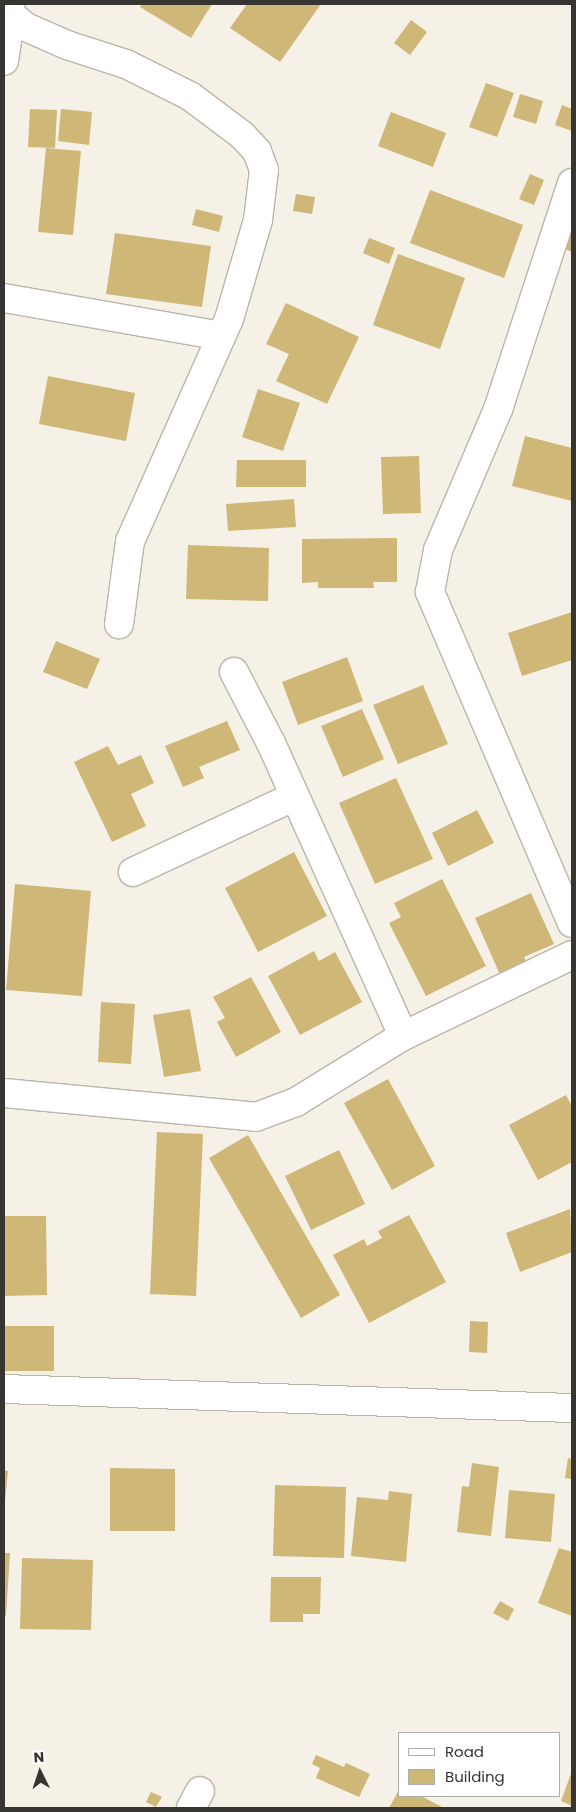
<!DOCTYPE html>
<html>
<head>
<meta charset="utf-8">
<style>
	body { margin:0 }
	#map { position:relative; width:576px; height:1812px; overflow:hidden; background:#f5f1e6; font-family:Poppins,sans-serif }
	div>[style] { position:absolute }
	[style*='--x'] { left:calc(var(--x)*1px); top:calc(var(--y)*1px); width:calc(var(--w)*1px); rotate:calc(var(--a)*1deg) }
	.building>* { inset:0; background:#cfb777 }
	.roads { filter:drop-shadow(1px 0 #b9b5aa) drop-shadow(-1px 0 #b9b5aa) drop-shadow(0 1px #b9b5aa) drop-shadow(0 -1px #b9b5aa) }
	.street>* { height:28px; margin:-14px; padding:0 14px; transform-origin:14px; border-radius:14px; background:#fff }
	span { translate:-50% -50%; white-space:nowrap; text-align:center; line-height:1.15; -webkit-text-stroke:4.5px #fff; paint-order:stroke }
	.frame { position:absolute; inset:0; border:5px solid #373531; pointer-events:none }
	.legend { position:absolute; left:398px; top:1732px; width:162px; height:65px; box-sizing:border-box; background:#fff; border:1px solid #afaead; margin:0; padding:6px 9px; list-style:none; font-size:15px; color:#373531 }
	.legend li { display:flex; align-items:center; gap:10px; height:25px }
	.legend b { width:25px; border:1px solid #afaead }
	.north { position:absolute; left:15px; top:1747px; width:50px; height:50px; -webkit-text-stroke:4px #fff; paint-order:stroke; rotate:356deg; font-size:14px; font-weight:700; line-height:20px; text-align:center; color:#373531 }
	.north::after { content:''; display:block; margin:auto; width:18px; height:22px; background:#373531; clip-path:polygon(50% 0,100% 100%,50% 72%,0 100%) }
</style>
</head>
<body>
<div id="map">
	<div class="building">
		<i style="clip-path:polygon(142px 4px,212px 4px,191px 38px,140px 7px)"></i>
		<i style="clip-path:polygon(247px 4px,321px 4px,280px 62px,230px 28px)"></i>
		<i style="clip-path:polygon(411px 20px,427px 32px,410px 55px,394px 43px)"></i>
		<i style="clip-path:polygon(486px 83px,514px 93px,497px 137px,469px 127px)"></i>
		<i style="clip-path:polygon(520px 94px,543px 101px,536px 124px,513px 117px)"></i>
		<i style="clip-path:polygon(562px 105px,572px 109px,572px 131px,555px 125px)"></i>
		<i style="clip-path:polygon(30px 109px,57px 110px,55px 148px,28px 147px)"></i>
		<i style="clip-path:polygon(61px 109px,92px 112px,89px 145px,58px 141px)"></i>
		<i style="clip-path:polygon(391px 112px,446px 133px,433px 167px,378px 146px)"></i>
		<i style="clip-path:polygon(46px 148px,81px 151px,73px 235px,38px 232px)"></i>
		<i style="clip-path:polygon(530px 174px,544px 180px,534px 205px,519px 199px)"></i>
		<i style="clip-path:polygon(430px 190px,523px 225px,504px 278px,410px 243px)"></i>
		<i style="clip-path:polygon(296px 194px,315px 197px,312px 214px,293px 211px)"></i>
		<i style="clip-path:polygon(196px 209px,223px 216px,219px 232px,192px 225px)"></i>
		<i style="clip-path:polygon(572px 220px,572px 252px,560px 247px)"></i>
		<i style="clip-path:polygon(115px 233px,211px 246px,202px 307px,106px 294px)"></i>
		<i style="clip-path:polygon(369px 238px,395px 248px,389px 264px,363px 253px)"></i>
		<i style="clip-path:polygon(398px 254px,465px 278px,440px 349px,373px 325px)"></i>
		<i style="clip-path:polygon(286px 303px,359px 337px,327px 404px,276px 381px,289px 354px,266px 344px)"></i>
		<i style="clip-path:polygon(48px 376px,135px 393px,126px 441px,39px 424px)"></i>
		<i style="clip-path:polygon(258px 389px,300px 403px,283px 451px,242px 437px)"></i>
		<i style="clip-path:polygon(525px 436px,572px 448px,572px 501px,512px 486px)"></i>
		<i style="clip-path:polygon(419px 456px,421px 513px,383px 514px,381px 457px)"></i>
		<i style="clip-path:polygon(237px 460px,306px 460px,306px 487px,236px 487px)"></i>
		<i style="clip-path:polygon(294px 499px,296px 527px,228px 531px,226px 504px)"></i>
		<i style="clip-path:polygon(397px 538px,397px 582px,373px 582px,374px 588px,318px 588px,318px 582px,302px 583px,302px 539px)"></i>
		<i style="clip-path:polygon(188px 545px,269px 548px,268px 601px,186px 599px)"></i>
		<i style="clip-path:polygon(572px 612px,572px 660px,522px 676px,508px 633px)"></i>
		<i style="clip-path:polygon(56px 641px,100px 659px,87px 689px,43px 672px)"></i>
		<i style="clip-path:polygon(347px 657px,363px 701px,298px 725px,282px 682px)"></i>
		<i style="clip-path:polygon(423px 685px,448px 744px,398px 764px,373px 705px)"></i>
		<i style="clip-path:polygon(362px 709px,384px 759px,343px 777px,321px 726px)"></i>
		<i style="clip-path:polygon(227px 721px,240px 750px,199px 767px,204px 778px,183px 787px,165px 746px)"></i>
		<i style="clip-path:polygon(108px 746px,118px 765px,141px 755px,154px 783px,131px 794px,146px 826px,112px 842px,74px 762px)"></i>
		<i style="clip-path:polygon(396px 778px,433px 859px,375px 884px,339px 803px)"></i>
		<i style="clip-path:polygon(477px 810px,494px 843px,448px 866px,432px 833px)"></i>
		<i style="clip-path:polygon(294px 852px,327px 916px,258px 952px,225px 888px)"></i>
		<i style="clip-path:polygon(442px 879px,486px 966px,426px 996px,389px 923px,401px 917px,394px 903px)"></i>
		<i style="clip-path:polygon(15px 884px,91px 891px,82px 996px,6px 990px)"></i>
		<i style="clip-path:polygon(531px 893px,554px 944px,524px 957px,528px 965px,501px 977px,475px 918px)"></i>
		<i style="clip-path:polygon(314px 951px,319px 961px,335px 952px,362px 1002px,300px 1035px,268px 976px)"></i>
		<i style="clip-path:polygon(251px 977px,281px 1032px,236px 1057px,217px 1022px,225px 1018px,213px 997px)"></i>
		<i style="clip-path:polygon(101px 1002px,135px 1004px,131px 1064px,98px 1062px)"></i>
		<i style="clip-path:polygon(190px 1009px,201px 1071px,164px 1077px,153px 1015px)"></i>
		<i style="clip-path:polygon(388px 1079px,435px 1166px,392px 1190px,344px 1103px)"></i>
		<i style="clip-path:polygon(566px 1095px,572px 1106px,572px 1162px,538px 1180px,509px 1125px)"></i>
		<i style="clip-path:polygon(157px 1132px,203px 1134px,196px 1296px,150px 1294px)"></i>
		<i style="clip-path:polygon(248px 1135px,340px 1295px,301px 1318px,209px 1158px)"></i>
		<i style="clip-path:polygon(339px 1150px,365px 1204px,311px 1230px,285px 1176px)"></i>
		<i style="clip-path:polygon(570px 1209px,572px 1252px,520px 1272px,506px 1233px)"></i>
		<i style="clip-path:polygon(409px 1215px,446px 1282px,369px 1323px,333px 1255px,364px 1239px,367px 1246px,382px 1238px,378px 1231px)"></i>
		<i style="clip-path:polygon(4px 1216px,46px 1216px,47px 1295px,4px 1296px)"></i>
		<i style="clip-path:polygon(470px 1321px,488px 1322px,487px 1353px,469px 1352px)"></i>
		<i style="clip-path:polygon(4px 1326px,54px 1326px,54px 1371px,4px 1371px)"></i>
		<i style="clip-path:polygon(568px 1458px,572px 1459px,572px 1479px,565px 1478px)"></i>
		<i style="clip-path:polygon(472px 1463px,499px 1467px,491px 1536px,457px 1532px,462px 1486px,469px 1487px)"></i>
		<i style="clip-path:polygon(110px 1468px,175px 1469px,175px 1531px,110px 1531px)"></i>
		<i style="clip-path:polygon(4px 1470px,8px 1471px,5px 1501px,4px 1501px)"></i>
		<i style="clip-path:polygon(275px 1485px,346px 1487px,344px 1558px,273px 1556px)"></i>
		<i style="clip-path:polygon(509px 1490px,555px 1494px,551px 1542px,505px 1538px)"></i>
		<i style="clip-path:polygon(389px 1491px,412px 1494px,406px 1562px,351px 1556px,357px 1497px,388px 1500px)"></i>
		<i style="clip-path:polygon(559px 1548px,572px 1552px,572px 1616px,538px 1603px)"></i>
		<i style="clip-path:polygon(4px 1553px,10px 1553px,6px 1616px,4px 1616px)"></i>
		<i style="clip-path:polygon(22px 1558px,93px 1560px,91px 1630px,20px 1629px)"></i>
		<i style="clip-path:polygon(271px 1577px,321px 1577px,320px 1614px,303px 1614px,303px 1622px,270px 1622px)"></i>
		<i style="clip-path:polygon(500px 1601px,514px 1609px,508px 1621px,493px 1613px)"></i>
		<i style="clip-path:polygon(316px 1755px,344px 1767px,346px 1763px,370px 1774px,359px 1797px,316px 1778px,320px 1768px,312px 1764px)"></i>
		<i style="clip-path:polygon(572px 1771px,572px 1806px,561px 1801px)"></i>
		<i style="clip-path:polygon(400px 1788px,400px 1796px,421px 1796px,444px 1808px,389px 1808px)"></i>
		<i style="clip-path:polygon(151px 1792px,162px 1797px,156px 1807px,146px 1802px)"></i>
	</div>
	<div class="roads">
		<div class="street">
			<i style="--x:10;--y:4;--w:11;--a:85"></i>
			<i style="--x:11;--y:15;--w:19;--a:39"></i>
			<i style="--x:26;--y:27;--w:45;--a:23.7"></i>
			<i style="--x:67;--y:45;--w:62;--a:17.9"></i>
			<i style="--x:126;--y:64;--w:72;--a:26.6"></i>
			<i style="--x:190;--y:96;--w:65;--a:36.9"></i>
			<i style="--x:242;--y:135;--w:22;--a:47"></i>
			<i style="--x:257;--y:151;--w:20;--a:70"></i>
			<i style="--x:264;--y:170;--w:50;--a:96.8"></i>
			<i style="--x:258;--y:220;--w:103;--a:106.3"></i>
			<i style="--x:229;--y:319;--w:243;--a:114"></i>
			<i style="--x:130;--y:541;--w:84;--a:97.5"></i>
			<i style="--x:4;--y:61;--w:47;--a:-81.3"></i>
			<i style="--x:572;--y:183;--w:236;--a:108.1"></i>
			<i style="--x:499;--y:407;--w:155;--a:113.1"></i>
			<i style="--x:438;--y:550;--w:43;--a:100.8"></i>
			<i style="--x:430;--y:592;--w:360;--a:66.8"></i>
			<i style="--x:4;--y:298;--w:220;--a:9.9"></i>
			<i style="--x:234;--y:672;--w:80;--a:62.5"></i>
			<i style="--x:271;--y:743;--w:321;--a:65.7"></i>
			<i style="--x:133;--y:872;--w:177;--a:-25.1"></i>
			<i style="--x:4;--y:1093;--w:253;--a:5.4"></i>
			<i style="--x:256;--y:1117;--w:43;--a:-20.6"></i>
			<i style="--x:296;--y:1102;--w:126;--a:-31.7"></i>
			<i style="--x:403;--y:1036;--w:187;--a:-25.6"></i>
			<i style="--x:4;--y:1389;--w:568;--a:1.92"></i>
			<i style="--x:191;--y:1808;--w:19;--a:-62"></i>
		</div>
	</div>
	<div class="frame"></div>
	<ul class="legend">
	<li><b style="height:6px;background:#fff"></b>Road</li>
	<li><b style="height:14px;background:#cfb777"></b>Building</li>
	</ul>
	<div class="north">N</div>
</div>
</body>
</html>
